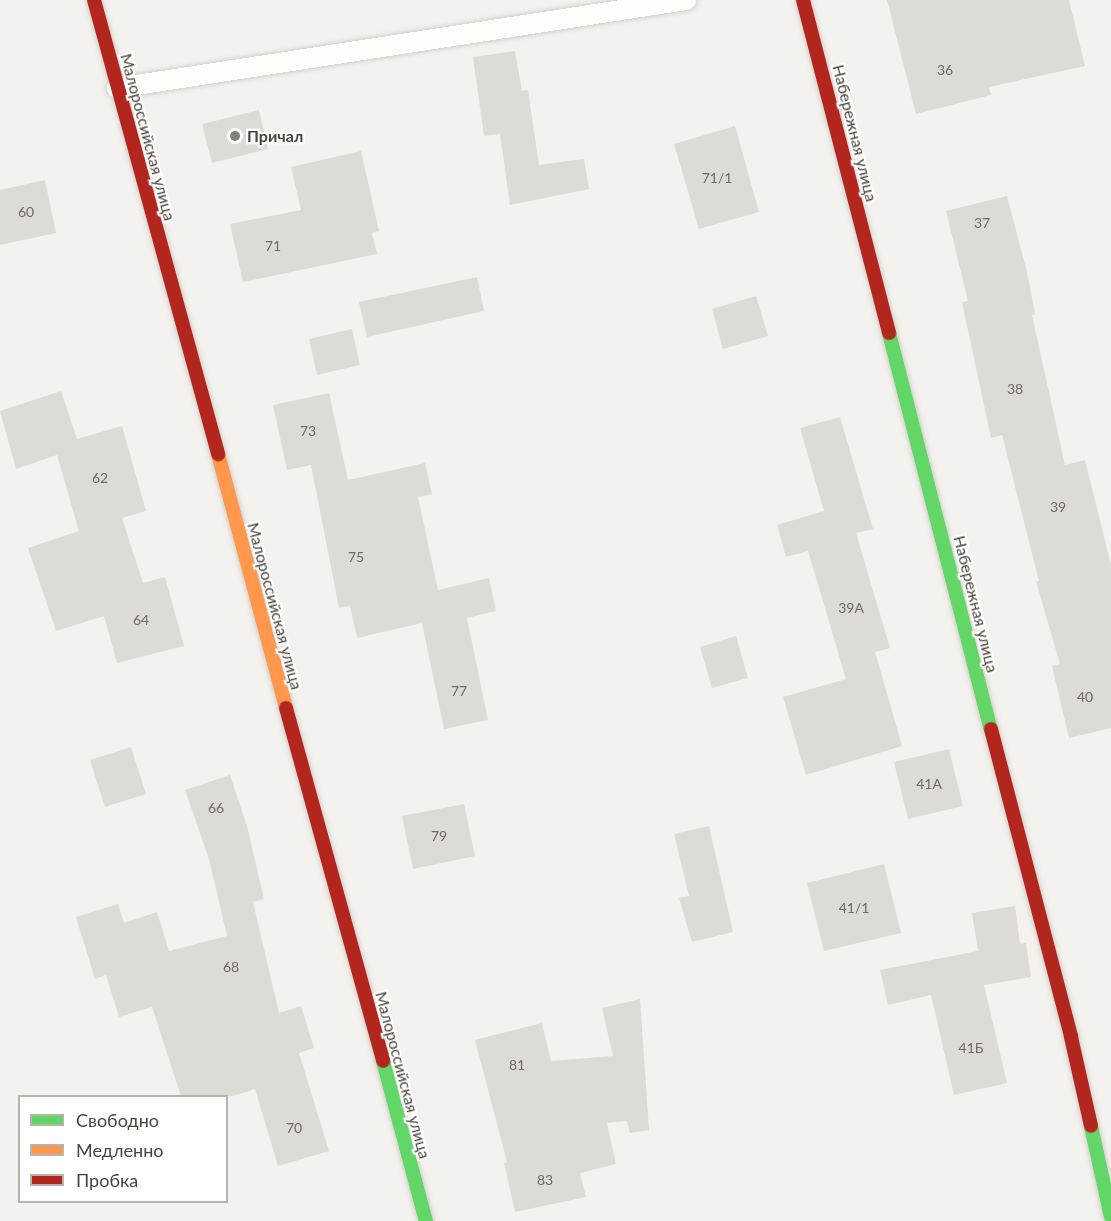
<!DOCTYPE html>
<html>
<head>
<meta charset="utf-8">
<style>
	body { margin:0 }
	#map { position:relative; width:1111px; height:1221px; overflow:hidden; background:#f4f2ee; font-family:Lato,sans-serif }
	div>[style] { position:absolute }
	.building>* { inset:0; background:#dedbd6 }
	.roads { filter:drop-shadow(0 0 2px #d2d0cb) drop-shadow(0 0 2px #d2d0cb) }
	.lane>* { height:20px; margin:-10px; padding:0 10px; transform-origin:10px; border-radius:10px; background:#fdfdfc }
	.fast>* { height:14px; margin:-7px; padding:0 7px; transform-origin:7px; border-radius:7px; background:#63d668 }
	.slow>* { height:14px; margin:-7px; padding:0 7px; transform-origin:7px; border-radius:7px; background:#ff974d }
	.jam>* { height:14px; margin:-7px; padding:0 7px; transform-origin:7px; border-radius:7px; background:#b3261e }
	.dots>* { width:16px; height:16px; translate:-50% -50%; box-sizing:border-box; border:3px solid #fff; border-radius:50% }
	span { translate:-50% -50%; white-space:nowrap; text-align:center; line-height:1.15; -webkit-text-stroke:4.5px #fff; paint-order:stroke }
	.number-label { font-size:14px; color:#706a61 }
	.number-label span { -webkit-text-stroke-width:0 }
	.street-label { font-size:16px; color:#4b4439 }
	.poi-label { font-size:16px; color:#4b4439; font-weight:700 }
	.left { translate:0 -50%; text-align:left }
	.legend { position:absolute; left:18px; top:1095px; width:210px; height:108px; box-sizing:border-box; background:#fff; border:2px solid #b7b4b0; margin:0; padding:8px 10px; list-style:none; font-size:18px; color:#4b4439 }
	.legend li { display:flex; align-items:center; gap:12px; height:30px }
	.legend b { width:30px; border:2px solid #b7b4b0 }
</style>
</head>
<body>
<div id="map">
	<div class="building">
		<i style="clip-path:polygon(887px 0,1069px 0,1085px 66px,989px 87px,991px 95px,916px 114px)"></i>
		<i style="clip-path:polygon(515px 51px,522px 91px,528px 90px,539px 165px,584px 159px,589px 189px,510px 205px,500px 134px,484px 136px,473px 57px)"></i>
		<i style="clip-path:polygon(259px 110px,268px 149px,212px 163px,202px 124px)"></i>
		<i style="clip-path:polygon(735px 126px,759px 212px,699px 229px,674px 144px)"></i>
		<i style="clip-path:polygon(361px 151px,379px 231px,372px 233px,377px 254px,243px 282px,230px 224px,301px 210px,291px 167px)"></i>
		<i style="clip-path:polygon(45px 180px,56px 233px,0 245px,0 190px)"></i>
		<i style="clip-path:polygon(1007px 196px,1027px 272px,1035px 314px,1032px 315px,1065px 465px,1085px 460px,1111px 565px,1111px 728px,1069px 738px,1052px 666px,1060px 664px,1036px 581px,1039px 581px,1002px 435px,991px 438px,962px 302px,968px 301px,946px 211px)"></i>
		<i style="clip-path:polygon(477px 277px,484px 311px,367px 337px,359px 302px)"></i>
		<i style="clip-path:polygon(756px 296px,768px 336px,723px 349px,712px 309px)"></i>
		<i style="clip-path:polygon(352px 329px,360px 365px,317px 375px,309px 339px)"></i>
		<i style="clip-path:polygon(61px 391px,77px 439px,122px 426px,146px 511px,122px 518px,143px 583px,165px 577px,184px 646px,117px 663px,104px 616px,56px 631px,28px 548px,79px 531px,57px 455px,16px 469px,0 411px)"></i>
		<i style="clip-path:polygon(329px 393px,348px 480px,425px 463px,432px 494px,418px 497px,438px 590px,489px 578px,496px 611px,467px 618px,488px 720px,444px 729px,422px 623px,357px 638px,350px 606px,339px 608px,311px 465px,287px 470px,273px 405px)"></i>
		<i style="clip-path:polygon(840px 417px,873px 529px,856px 533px,890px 648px,875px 652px,902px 746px,806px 775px,783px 697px,846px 679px,808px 551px,786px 557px,777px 525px,824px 511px,800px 428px)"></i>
		<i style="clip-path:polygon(736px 636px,748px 678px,712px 688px,700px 647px)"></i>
		<i style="clip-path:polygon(131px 747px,146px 794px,105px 807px,90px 760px)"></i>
		<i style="clip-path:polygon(949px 749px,963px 806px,908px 819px,894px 762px)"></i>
		<i style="clip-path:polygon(230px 775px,247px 826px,264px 899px,253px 902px,279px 1013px,301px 1006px,314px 1048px,299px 1053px,329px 1151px,278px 1166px,255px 1089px,233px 1096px,181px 1096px,152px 1007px,119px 1017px,106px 975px,95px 979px,76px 917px,118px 904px,124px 923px,157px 912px,169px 951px,227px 936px,209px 859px,185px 790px)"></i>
		<i style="clip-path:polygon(464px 804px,475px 856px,413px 869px,402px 816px)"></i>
		<i style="clip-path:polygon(709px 826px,733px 932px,692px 942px,679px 898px,689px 896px,674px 834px)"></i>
		<i style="clip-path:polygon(884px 864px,901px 933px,824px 951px,807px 883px)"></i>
		<i style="clip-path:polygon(1015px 906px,1020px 944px,1026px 943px,1031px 977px,984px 985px,1007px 1083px,954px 1095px,931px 995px,888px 1005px,880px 970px,978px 951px,972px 913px)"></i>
		<i style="clip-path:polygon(640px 999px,649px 1130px,630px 1133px,627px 1121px,607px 1123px,616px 1164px,580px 1173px,586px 1197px,515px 1212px,504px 1163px,507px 1162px,475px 1040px,542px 1023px,551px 1061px,613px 1056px,602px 1008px)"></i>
	</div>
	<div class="roads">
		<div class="lane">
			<i style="left:117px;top:88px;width:576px;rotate:-8.79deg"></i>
		</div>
		<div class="fast">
			<i style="left:889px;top:333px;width:409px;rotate:75.6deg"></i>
			<i style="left:383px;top:1061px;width:166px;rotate:75deg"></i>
			<i style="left:1091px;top:1126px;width:93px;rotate:77.6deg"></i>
		</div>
		<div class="slow">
			<i style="left:218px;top:454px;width:263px;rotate:75deg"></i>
		</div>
		<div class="jam">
			<i style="left:94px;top:0;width:471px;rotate:74.7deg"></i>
			<i style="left:803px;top:0;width:344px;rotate:75.5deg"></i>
			<i style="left:286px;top:708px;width:366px;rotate:74.6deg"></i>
			<i style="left:991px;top:729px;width:318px;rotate:75.4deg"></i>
			<i style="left:1071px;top:1037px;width:91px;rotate:77.3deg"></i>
		</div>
	</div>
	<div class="dots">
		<i style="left:235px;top:136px;background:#868178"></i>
	</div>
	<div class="number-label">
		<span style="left:945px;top:70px">36</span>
		<span style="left:717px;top:178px">71/1</span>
		<span style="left:26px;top:212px">60</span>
		<span style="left:982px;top:223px">37</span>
		<span style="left:273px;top:246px">71</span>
		<span style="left:1015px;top:389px">38</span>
		<span style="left:308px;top:431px">73</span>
		<span style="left:100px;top:478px">62</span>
		<span style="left:1058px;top:507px">39</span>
		<span style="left:356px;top:557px">75</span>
		<span style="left:851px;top:608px">39А</span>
		<span style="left:141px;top:620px">64</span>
		<span style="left:459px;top:691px">77</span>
		<span style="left:1085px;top:697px">40</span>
		<span style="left:929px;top:784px">41А</span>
		<span style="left:216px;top:808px">66</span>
		<span style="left:439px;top:836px">79</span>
		<span style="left:854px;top:908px">41/1</span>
		<span style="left:231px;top:967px">68</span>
		<span style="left:971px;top:1048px">41Б</span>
		<span style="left:517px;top:1065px">81</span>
		<span style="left:294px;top:1128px">70</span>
		<span style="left:545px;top:1180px">83</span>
	</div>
	<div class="street-label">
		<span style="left:855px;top:133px;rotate:76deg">Набережная улица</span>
		<span style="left:148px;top:137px;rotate:75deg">Малороссийская улица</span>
		<span style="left:976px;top:604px;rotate:76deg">Набережная улица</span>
		<span style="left:275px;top:606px;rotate:75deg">Малороссийская улица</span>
		<span style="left:403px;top:1075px;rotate:75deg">Малороссийская улица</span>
	</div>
	<div class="poi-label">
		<span class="left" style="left:247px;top:136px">Причал</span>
	</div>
	<ul class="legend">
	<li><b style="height:8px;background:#63d668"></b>Свободно</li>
	<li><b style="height:8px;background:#ff974d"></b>Медленно</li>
	<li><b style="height:8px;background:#b3261e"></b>Пробка</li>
	</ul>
</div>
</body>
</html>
